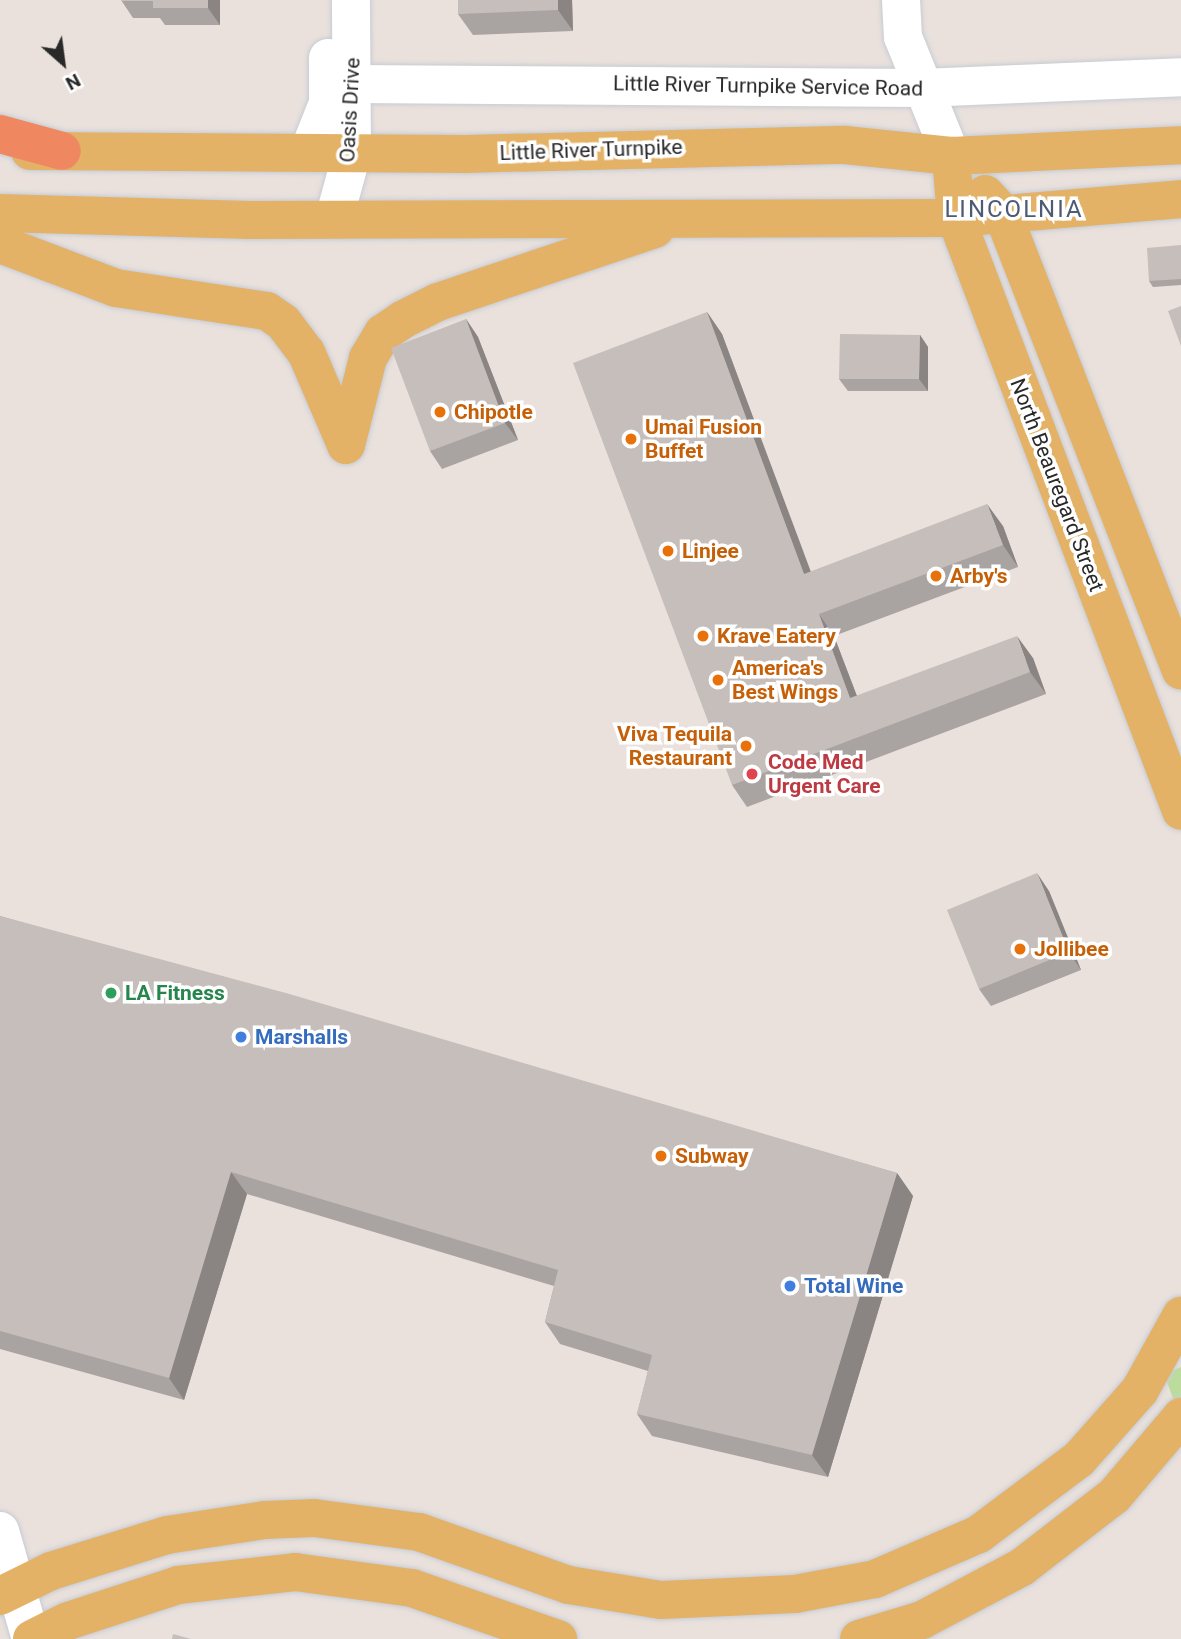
<!DOCTYPE html>
<html>
<head>
<meta charset="utf-8">
<style>
	body { margin:0 }
	#map { position:relative; width:1181px; height:1639px; overflow:hidden; background:#eae1dc; font-family:Roboto,sans-serif }
	div>[style] { position:absolute }
	.green>* { inset:0; background:#bcdc9c }
	.roads { filter:drop-shadow(0 0 2px #c7ccd5) drop-shadow(0 0 2px #c7ccd5) }
	.minor>* { height:38px; margin:-19px; padding:0 19px; transform-origin:19px; border-radius:19px; background:#fff }
	.major>* { height:38px; margin:-19px; padding:0 19px; transform-origin:19px; border-radius:19px; background:#e4b267 }
	.highway>* { height:38px; margin:-19px; padding:0 19px; transform-origin:19px; border-radius:19px; background:#ef8761 }
	.wall>* { inset:0; background:#a9a3a1 }
	.shaded-wall>* { inset:0; background:#8a8583 }
	.building>* { inset:0; background:#c5bebb }
	.dots>* { width:19px; height:19px; translate:-50% -50%; box-sizing:border-box; border:4px solid #fff; border-radius:50% }
	span { translate:-50% -50%; white-space:nowrap; text-align:center; line-height:1.15; -webkit-text-stroke:7px #fff; paint-order:stroke }
	.street-label { font-size:21px; color:#292929 }
	.food-label { font-size:21px; color:#c56008; font-weight:700 }
	.left { translate:0 -50%; text-align:left }
	.right { translate:-100% -50%; text-align:right }
	.health-label { font-size:21px; color:#be3a42; font-weight:700 }
	.leisure-label { font-size:21px; color:#27864d; font-weight:700 }
	.shop-label { font-size:21px; color:#366cbe; font-weight:700 }
	.quarter-label { font-size:24px; color:#4d5b75; letter-spacing:2px }
	.north { position:absolute; left:28px; top:28px; width:70px; height:70px; -webkit-text-stroke:5px #fff; paint-order:stroke; rotate:152deg; font-size:19px; font-weight:700; line-height:28px; text-align:center; color:#292929 }
	.north::after { content:''; display:block; margin:auto; width:24px; height:32px; background:#292929; clip-path:polygon(50% 0,100% 100%,50% 72%,0 100%) }
</style>
</head>
<body>
<div id="map">
	<div class="green">
		<i style="clip-path:polygon(1181px 1367px,1181px 1420px,1164px 1374px)"></i>
	</div>
	<div class="roads">
		<div class="minor">
			<i style="left:901px;top:0;width:37px;rotate:87deg"></i>
			<i style="left:903px;top:37px;width:128px;rotate:68deg"></i>
			<i style="left:354px;top:84px;width:568px;rotate:0.4deg"></i>
			<i style="left:922px;top:88px;width:259px;rotate:-2.4deg"></i>
			<i style="left:309px;top:151px;width:52px;rotate:-68.4deg"></i>
			<i style="left:328px;top:103px;width:45px;rotate:-90deg"></i>
			<i style="left:334px;top:219px;width:68px;rotate:-74.7deg"></i>
			<i style="left:352px;top:153px;width:153px;rotate:-90.4deg"></i>
			<i style="left:0;top:1531px;width:112px;rotate:74deg"></i>
		</div>
		<div class="major">
			<i style="left:30px;top:151px;width:435px;rotate:0.4deg"></i>
			<i style="left:465px;top:154px;width:380px;rotate:-1.4deg"></i>
			<i style="left:845px;top:145px;width:107px;rotate:5.9deg"></i>
			<i style="left:951px;top:156px;width:230px;rotate:-2.7deg"></i>
			<i style="left:951px;top:156px;width:62px;rotate:85.4deg"></i>
			<i style="left:956px;top:218px;width:634px;rotate:69.22deg"></i>
			<i style="left:985px;top:194px;width:25px;rotate:47deg"></i>
			<i style="left:1002px;top:212px;width:492px;rotate:68.7deg"></i>
			<i style="left:0;top:213px;width:250px;rotate:1.6deg"></i>
			<i style="left:250px;top:220px;width:706px;rotate:-0.16deg"></i>
			<i style="left:956px;top:218px;width:226px;rotate:-4.8deg"></i>
			<i style="left:0;top:244px;width:124px;rotate:20.8deg"></i>
			<i style="left:116px;top:288px;width:153px;rotate:8.7deg"></i>
			<i style="left:267px;top:311px;width:19px;rotate:35deg"></i>
			<i style="left:283px;top:322px;width:38px;rotate:53deg"></i>
			<i style="left:306px;top:352px;width:101px;rotate:66.7deg"></i>
			<i style="left:346px;top:445px;width:90px;rotate:-75.8deg"></i>
			<i style="left:368px;top:358px;width:29px;rotate:-59deg"></i>
			<i style="left:383px;top:333px;width:23px;rotate:-34deg"></i>
			<i style="left:402px;top:320px;width:40px;rotate:-26.6deg"></i>
			<i style="left:438px;top:302px;width:229px;rotate:-18.6deg"></i>
			<i style="left:0;top:1596px;width:57px;rotate:-26.1deg"></i>
			<i style="left:51px;top:1571px;width:121px;rotate:-17.2deg"></i>
			<i style="left:167px;top:1535px;width:99px;rotate:-8.7deg"></i>
			<i style="left:265px;top:1520px;width:49px;rotate:-2.3deg"></i>
			<i style="left:314px;top:1518px;width:106px;rotate:7.6deg"></i>
			<i style="left:419px;top:1532px;width:159px;rotate:19.5deg"></i>
			<i style="left:569px;top:1585px;width:93px;rotate:9.3deg"></i>
			<i style="left:661px;top:1600px;width:134px;rotate:-2.6deg"></i>
			<i style="left:795px;top:1594px;width:81px;rotate:-10.6deg"></i>
			<i style="left:875px;top:1579px;width:113px;rotate:-23.4deg"></i>
			<i style="left:979px;top:1534px;width:125px;rotate:-36.9deg"></i>
			<i style="left:1079px;top:1459px;width:92px;rotate:-48.5deg"></i>
			<i style="left:1140px;top:1390px;width:85px;rotate:-61deg"></i>
			<i style="left:32px;top:1639px;width:40px;rotate:-26.6deg"></i>
			<i style="left:68px;top:1621px;width:116px;rotate:-18.1deg"></i>
			<i style="left:178px;top:1585px;width:118px;rotate:-6.3deg"></i>
			<i style="left:295px;top:1572px;width:118px;rotate:7.8deg"></i>
			<i style="left:412px;top:1588px;width:155px;rotate:19.3deg"></i>
			<i style="left:859px;top:1639px;width:66px;rotate:-16.8deg"></i>
			<i style="left:922px;top:1620px;width:113px;rotate:-27.9deg"></i>
			<i style="left:1022px;top:1567px;width:116px;rotate:-37.7deg"></i>
			<i style="left:1114px;top:1496px;width:104px;rotate:-49.7deg"></i>
		</div>
		<div class="highway">
			<i style="left:0;top:134px;width:64px;rotate:15.3deg"></i>
		</div>
	</div>
	<div class="wall">
		<i style="clip-path:polygon(121px 0,220px 0,220px 25px,165px 25px,160px 18px,133px 18px)"></i>
		<i style="clip-path:polygon(572px 0,573px 31px,473px 35px,458px 14px)"></i>
		<i style="clip-path:polygon(1181px 245px,1181px 285px,1153px 287px,1149px 281px)"></i>
		<i style="clip-path:polygon(707px 312px,722px 334px,810px 572px,1003px 526px,1018px 567px,834px 636px,857px 696px,1033px 658px,1046px 694px,747px 807px,732px 785px)"></i>
		<i style="clip-path:polygon(466px 319px,478px 337px,518px 440px,442px 469px,430px 451px)"></i>
		<i style="clip-path:polygon(920px 335px,928px 347px,928px 391px,848px 391px,839px 379px)"></i>
		<i style="clip-path:polygon(1049px 891px,1081px 970px,991px 1006px,979px 989px)"></i>
		<i style="clip-path:polygon(0 916px,897px 1173px,913px 1196px,828px 1477px,652px 1436px,637px 1414px,648px 1371px,560px 1344px,545px 1322px,554px 1286px,247px 1194px,184px 1400px,0 1349px)"></i>
	</div>
	<div class="shaded-wall">
		<i style="clip-path:polygon(208px 0,220px 0,220px 25px,208px 8px)"></i>
		<i style="clip-path:polygon(558px 0,572px 0,573px 31px,558px 10px)"></i>
		<i style="clip-path:polygon(707px 312px,722px 334px,820px 596px,804px 574px)"></i>
		<i style="clip-path:polygon(466px 319px,478px 337px,518px 440px,505px 423px)"></i>
		<i style="clip-path:polygon(920px 335px,928px 347px,928px 391px,919px 379px)"></i>
		<i style="clip-path:polygon(987px 504px,1003px 526px,1018px 567px,1003px 545px)"></i>
		<i style="clip-path:polygon(819px 614px,834px 636px,866px 720px,850px 698px)"></i>
		<i style="clip-path:polygon(1017px 636px,1033px 658px,1046px 694px,1030px 672px)"></i>
		<i style="clip-path:polygon(1037px 873px,1049px 891px,1081px 970px,1069px 952px)"></i>
		<i style="clip-path:polygon(231px 1172px,247px 1194px,184px 1400px,169px 1378px)"></i>
		<i style="clip-path:polygon(897px 1173px,913px 1196px,828px 1477px,812px 1455px)"></i>
	</div>
	<div class="building">
		<i style="clip-path:polygon(121px 0,208px 0,208px 8px,153px 8px,153px 1px,121px 1px)"></i>
		<i style="clip-path:polygon(458px 0,558px 0,558px 10px,458px 14px)"></i>
		<i style="clip-path:polygon(1181px 245px,1181px 279px,1149px 281px,1147px 248px)"></i>
		<i style="clip-path:polygon(1181px 306px,1181px 346px,1168px 311px)"></i>
		<i style="clip-path:polygon(707px 312px,804px 574px,987px 504px,1003px 545px,819px 614px,850px 698px,1017px 636px,1030px 672px,732px 785px,573px 363px)"></i>
		<i style="clip-path:polygon(466px 319px,505px 423px,430px 451px,391px 348px)"></i>
		<i style="clip-path:polygon(840px 334px,920px 335px,919px 379px,839px 379px)"></i>
		<i style="clip-path:polygon(1037px 873px,1069px 952px,979px 989px,947px 910px)"></i>
		<i style="clip-path:polygon(0 916px,286px 993px,897px 1173px,812px 1455px,637px 1414px,652px 1355px,545px 1322px,558px 1270px,231px 1172px,169px 1378px,0 1331px)"></i>
		<i style="clip-path:polygon(173px 1634px,191px 1639px,172px 1639px)"></i>
	</div>
	<div class="dots">
		<i style="left:440px;top:412px;background:#e8710a"></i>
		<i style="left:631px;top:439px;background:#e8710a"></i>
		<i style="left:668px;top:551px;background:#e8710a"></i>
		<i style="left:936px;top:576px;background:#e8710a"></i>
		<i style="left:703px;top:636px;background:#e8710a"></i>
		<i style="left:718px;top:680px;background:#e8710a"></i>
		<i style="left:746px;top:746px;background:#e8710a"></i>
		<i style="left:752px;top:774px;background:#e0444e"></i>
		<i style="left:1020px;top:949px;background:#e8710a"></i>
		<i style="left:111px;top:993px;background:#2e9e5b"></i>
		<i style="left:241px;top:1037px;background:#3f7fe0"></i>
		<i style="left:661px;top:1156px;background:#e8710a"></i>
		<i style="left:790px;top:1286px;background:#3f7fe0"></i>
	</div>
	<div class="street-label">
		<span style="left:768px;top:86px;rotate:1deg">Little River Turnpike Service Road</span>
		<span style="left:350px;top:110px;rotate:-87deg">Oasis Drive</span>
		<span style="left:591px;top:150px;rotate:-2deg">Little River Turnpike</span>
		<span style="left:1057px;top:485px;rotate:69deg">North Beauregard Street</span>
	</div>
	<div class="food-label">
		<span class="left" style="left:454px;top:412px">Chipotle</span>
		<span class="left" style="left:645px;top:439px">Umai Fusion<br>Buffet</span>
		<span class="left" style="left:682px;top:551px">Linjee</span>
		<span class="left" style="left:950px;top:576px">Arby's</span>
		<span class="left" style="left:717px;top:636px">Krave Eatery</span>
		<span class="left" style="left:732px;top:680px">America's<br>Best Wings</span>
		<span class="right" style="left:732px;top:746px">Viva Tequila<br>Restaurant</span>
		<span class="left" style="left:1034px;top:949px">Jollibee</span>
		<span class="left" style="left:675px;top:1156px">Subway</span>
	</div>
	<div class="health-label">
		<span class="left" style="left:768px;top:774px">Code Med<br>Urgent Care</span>
	</div>
	<div class="leisure-label">
		<span class="left" style="left:125px;top:993px">LA Fitness</span>
	</div>
	<div class="shop-label">
		<span class="left" style="left:255px;top:1037px">Marshalls</span>
		<span class="left" style="left:804px;top:1286px">Total Wine</span>
	</div>
	<div class="quarter-label">
		<span style="left:1014px;top:210px">LINCOLNIA</span>
	</div>
	<div class="north">N</div>
</div>
</body>
</html>
